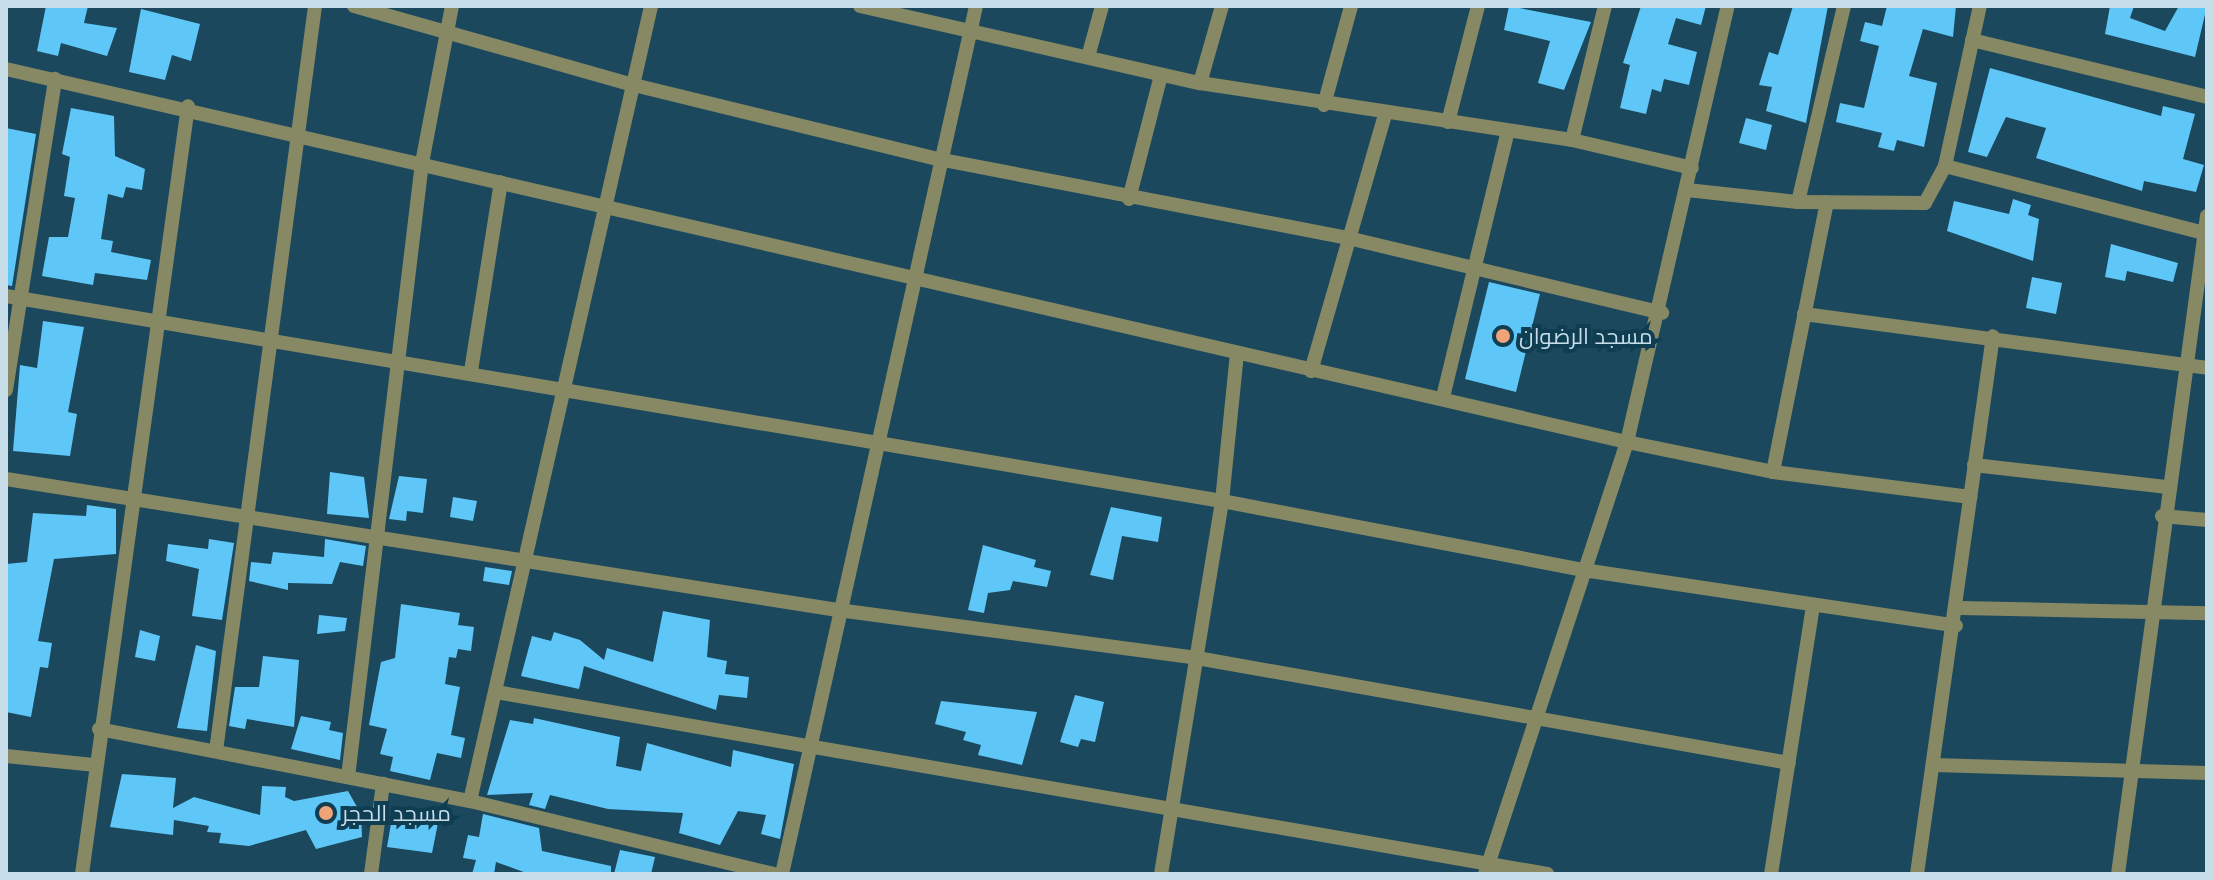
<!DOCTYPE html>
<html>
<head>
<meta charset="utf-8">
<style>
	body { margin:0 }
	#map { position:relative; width:2213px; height:880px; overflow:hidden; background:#1b485d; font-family:Lato,Cairo,sans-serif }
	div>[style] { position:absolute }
	.building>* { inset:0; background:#5fc7f7 }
	.minor>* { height:14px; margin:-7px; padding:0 7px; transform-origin:7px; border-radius:7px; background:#868964 }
	.dots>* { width:22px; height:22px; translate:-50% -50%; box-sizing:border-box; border:4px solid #0f3d51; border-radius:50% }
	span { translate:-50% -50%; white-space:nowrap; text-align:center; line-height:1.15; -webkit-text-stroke:8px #0f3d51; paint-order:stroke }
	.poi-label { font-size:22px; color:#c7deea }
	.left { translate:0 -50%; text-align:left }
	.frame { position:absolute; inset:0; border:8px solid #c7deea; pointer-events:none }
</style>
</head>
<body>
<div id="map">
	<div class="building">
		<i style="clip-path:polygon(46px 6px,88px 6px,84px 23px,117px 28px,107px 56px,61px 43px,58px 56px,37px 51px)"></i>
		<i style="clip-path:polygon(1509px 6px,1591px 22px,1564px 90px,1538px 83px,1550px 41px,1504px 30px)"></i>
		<i style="clip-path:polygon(1641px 6px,1706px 6px,1701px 25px,1676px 18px,1668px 44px,1697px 52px,1689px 85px,1664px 79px,1661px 92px,1652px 89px,1646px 114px,1620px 108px,1630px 65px,1623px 63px)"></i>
		<i style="clip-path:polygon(1793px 6px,1828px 6px,1806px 123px,1766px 111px,1772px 87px,1759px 85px,1769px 52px,1778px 55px)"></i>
		<i style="clip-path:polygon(1887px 6px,1956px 6px,1953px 37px,1923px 29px,1909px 76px,1937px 83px,1924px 147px,1897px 140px,1894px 151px,1878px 147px,1882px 133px,1836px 122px,1840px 103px,1864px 108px,1879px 46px,1860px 41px,1865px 22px,1882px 26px)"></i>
		<i style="clip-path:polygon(2110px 6px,2134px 6px,2130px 18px,2165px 31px,2179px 6px,2207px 6px,2195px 57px,2105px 34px)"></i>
		<i style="clip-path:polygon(141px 9px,200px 24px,191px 61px,172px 55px,165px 80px,129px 72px)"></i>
		<i style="clip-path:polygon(1990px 68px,2161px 116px,2163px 106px,2195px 114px,2183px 159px,2204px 165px,2196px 192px,2144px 181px,2142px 191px,2036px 158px,2046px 128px,2006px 117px,1987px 157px,1968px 152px)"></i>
		<i style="clip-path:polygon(71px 108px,114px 116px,115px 156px,145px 169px,142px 190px,126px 187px,123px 198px,108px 194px,101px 239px,113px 241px,111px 252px,151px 260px,147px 280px,95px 273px,93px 285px,42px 276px,49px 237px,68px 237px,75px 198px,64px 196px,70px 157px,62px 154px)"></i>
		<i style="clip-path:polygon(1746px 118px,1772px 125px,1766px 150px,1739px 143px)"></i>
		<i style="clip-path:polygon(6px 128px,36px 134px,12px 286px,6px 285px)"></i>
		<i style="clip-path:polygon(2013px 199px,2031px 205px,2028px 215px,2039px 219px,2033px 261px,1947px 231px,1954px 201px,2009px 214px)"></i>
		<i style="clip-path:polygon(2111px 244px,2178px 263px,2173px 282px,2127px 271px,2125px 281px,2105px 277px)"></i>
		<i style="clip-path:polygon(2032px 277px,2062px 283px,2056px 314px,2026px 308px)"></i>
		<i style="clip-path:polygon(1489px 282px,1540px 294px,1516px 392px,1465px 379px)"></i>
		<i style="clip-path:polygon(43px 321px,84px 327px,68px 412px,77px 414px,70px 456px,13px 451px,20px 365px,37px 368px)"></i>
		<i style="clip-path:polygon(330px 472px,364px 477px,369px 518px,327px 514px)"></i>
		<i style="clip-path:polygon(399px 476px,427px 479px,423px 513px,407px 511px,406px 521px,389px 519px)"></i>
		<i style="clip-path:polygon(453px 497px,477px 501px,473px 521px,450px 517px)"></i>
		<i style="clip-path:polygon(87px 505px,116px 509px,116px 554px,54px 559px,38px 641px,52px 643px,48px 668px,40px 667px,31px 717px,6px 712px,6px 564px,27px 562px,33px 513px,86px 516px)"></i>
		<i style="clip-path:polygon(1111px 507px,1162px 517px,1158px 542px,1122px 536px,1113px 580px,1090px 575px)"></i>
		<i style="clip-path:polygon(209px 539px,234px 543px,222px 620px,192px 616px,199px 569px,166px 561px,168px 544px,208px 549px)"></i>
		<i style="clip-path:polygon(325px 539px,366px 546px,363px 566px,340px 562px,332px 584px,288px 583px,288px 590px,249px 581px,251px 562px,271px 564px,273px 552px,324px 557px)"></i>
		<i style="clip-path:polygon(983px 545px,1036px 560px,1034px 567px,1051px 571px,1047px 587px,1013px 581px,1010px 590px,988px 593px,984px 613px,968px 610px)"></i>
		<i style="clip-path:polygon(485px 567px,512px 571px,509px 585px,483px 581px)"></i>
		<i style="clip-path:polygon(401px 604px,460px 613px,458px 625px,474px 627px,471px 651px,458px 649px,456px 658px,449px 657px,445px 684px,460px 687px,451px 735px,465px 738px,461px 758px,437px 753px,430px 780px,390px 771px,393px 757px,380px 754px,387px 729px,369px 725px,381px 662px,395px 658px)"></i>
		<i style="clip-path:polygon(663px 611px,710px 620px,707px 657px,727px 661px,725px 674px,749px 677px,747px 698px,719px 695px,716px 710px,584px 666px,579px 689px,521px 676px,532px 636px,551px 641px,554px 632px,580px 640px,604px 660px,607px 648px,653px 662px)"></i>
		<i style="clip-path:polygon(319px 615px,347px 618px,345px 631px,317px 634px)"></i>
		<i style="clip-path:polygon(140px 630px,160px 636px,155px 661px,135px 657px)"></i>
		<i style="clip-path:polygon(196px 645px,216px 651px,207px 731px,177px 728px)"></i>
		<i style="clip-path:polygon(263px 656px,299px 660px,294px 727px,247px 719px,245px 729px,229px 726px,235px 687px,259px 687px)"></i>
		<i style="clip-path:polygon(1075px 695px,1104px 702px,1095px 742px,1081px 739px,1078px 747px,1060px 742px)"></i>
		<i style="clip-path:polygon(941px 701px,1037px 712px,1022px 765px,978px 755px,981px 745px,963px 740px,966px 732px,935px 724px)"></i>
		<i style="clip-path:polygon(301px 716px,331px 722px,329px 730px,343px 733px,340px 760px,291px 749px)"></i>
		<i style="clip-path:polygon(534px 718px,620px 737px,616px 766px,641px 771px,647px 743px,731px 767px,733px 750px,794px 764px,780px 839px,761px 834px,766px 815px,738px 811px,720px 845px,679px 833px,683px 813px,608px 809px,550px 795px,545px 809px,529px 805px,533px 793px,487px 795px,510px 720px,533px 724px)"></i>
		<i style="clip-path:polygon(122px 774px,176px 778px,173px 808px,194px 797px,260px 815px,262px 786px,286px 787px,285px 797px,294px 801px,348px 791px,361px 814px,362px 837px,316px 849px,306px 830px,249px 846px,219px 843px,221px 833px,207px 832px,209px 826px,174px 820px,173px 835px,110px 827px)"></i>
		<i style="clip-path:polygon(394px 806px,439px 818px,432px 853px,387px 847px)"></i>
		<i style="clip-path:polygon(483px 814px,539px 828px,542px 851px,611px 866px,611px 874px,529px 874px,496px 862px,494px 874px,472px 874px,476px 860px,463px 858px,468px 835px,479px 837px)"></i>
		<i style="clip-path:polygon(620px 850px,655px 857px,651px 874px,614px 874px)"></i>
	</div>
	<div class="minor">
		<i style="left:354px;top:6px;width:291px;rotate:15.8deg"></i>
		<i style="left:634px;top:85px;width:313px;rotate:13.7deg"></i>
		<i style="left:938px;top:159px;width:418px;rotate:10.9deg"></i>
		<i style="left:1348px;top:238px;width:323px;rotate:13.4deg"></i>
		<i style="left:860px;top:6px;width:349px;rotate:12.8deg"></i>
		<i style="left:1200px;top:83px;width:376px;rotate:8.7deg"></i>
		<i style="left:1572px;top:140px;width:123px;rotate:13.1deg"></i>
		<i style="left:1972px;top:40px;width:242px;rotate:13.6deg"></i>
		<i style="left:1088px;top:57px;width:53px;rotate:-74.6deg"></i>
		<i style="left:6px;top:69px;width:1663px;rotate:12.96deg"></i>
		<i style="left:1627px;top:442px;width:149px;rotate:11.6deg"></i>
		<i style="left:1773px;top:472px;width:199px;rotate:7.2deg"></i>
		<i style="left:1200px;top:83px;width:80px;rotate:-74.1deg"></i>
		<i style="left:1324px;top:105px;width:103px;rotate:-74.7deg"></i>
		<i style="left:1448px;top:122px;width:120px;rotate:-75.5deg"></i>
		<i style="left:1572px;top:140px;width:138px;rotate:-76.2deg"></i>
		<i style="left:1945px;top:166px;width:271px;rotate:14.5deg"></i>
		<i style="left:1687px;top:190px;width:112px;rotate:6.2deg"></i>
		<i style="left:1798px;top:202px;width:127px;rotate:0.5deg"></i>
		<i style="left:1925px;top:203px;width:42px;rotate:-61.6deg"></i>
		<i style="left:1945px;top:166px;width:164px;rotate:-77.7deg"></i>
		<i style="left:1129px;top:199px;width:128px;rotate:-75.5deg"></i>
		<i style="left:1798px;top:202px;width:201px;rotate:-76.8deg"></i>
		<i style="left:6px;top:296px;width:1233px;rotate:9.57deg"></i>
		<i style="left:1222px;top:501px;width:375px;rotate:10.8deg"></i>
		<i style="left:1590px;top:571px;width:370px;rotate:8.5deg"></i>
		<i style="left:1804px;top:314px;width:407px;rotate:7.6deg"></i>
		<i style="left:471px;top:371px;width:191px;rotate:-81deg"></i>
		<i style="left:1311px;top:371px;width:267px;rotate:-73.9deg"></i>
		<i style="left:6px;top:390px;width:315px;rotate:-81deg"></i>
		<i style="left:1443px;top:397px;width:274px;rotate:-76.3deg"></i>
		<i style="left:1974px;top:465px;width:193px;rotate:6.5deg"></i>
		<i style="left:1773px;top:472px;width:275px;rotate:-78.7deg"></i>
		<i style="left:6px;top:479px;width:842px;rotate:8.95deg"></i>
		<i style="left:838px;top:610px;width:362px;rotate:7.6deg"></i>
		<i style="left:1197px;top:658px;width:601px;rotate:10.06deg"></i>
		<i style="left:2162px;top:516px;width:45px;rotate:5.1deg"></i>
		<i style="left:1960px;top:608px;width:247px;rotate:1.2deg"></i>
		<i style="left:496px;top:692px;width:1067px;rotate:9.82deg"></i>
		<i style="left:99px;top:729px;width:378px;rotate:11deg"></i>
		<i style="left:470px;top:801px;width:312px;rotate:13.5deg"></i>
		<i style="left:216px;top:751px;width:752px;rotate:-82.43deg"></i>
		<i style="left:6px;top:756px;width:88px;rotate:5.8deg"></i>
		<i style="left:1934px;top:765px;width:273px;rotate:1.7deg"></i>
		<i style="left:348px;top:777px;width:618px;rotate:-83.13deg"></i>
		<i style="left:422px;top:163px;width:160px;rotate:-79.2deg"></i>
		<i style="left:470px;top:801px;width:815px;rotate:-77.17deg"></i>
		<i style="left:82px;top:874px;width:775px;rotate:-82.14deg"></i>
		<i style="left:371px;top:874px;width:91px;rotate:-82.4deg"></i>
		<i style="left:782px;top:874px;width:889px;rotate:-77.4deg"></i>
		<i style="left:1161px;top:874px;width:378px;rotate:-80.7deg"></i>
		<i style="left:1222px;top:501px;width:148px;rotate:-84.2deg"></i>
		<i style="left:1485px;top:874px;width:455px;rotate:-71.8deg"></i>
		<i style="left:1627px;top:442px;width:448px;rotate:-77deg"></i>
		<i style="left:1771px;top:874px;width:272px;rotate:-81.1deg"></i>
		<i style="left:1917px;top:874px;width:543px;rotate:-81.96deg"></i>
		<i style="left:2118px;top:874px;width:664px;rotate:-82.3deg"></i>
	</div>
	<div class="dots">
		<i style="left:1503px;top:336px;background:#efa377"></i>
		<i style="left:326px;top:813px;background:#efa377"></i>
	</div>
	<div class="poi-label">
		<span class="left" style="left:1519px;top:336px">مسجد الرضوان</span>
		<span class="left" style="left:342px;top:813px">مسجد الحجر</span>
	</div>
	<div class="frame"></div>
</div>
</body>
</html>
